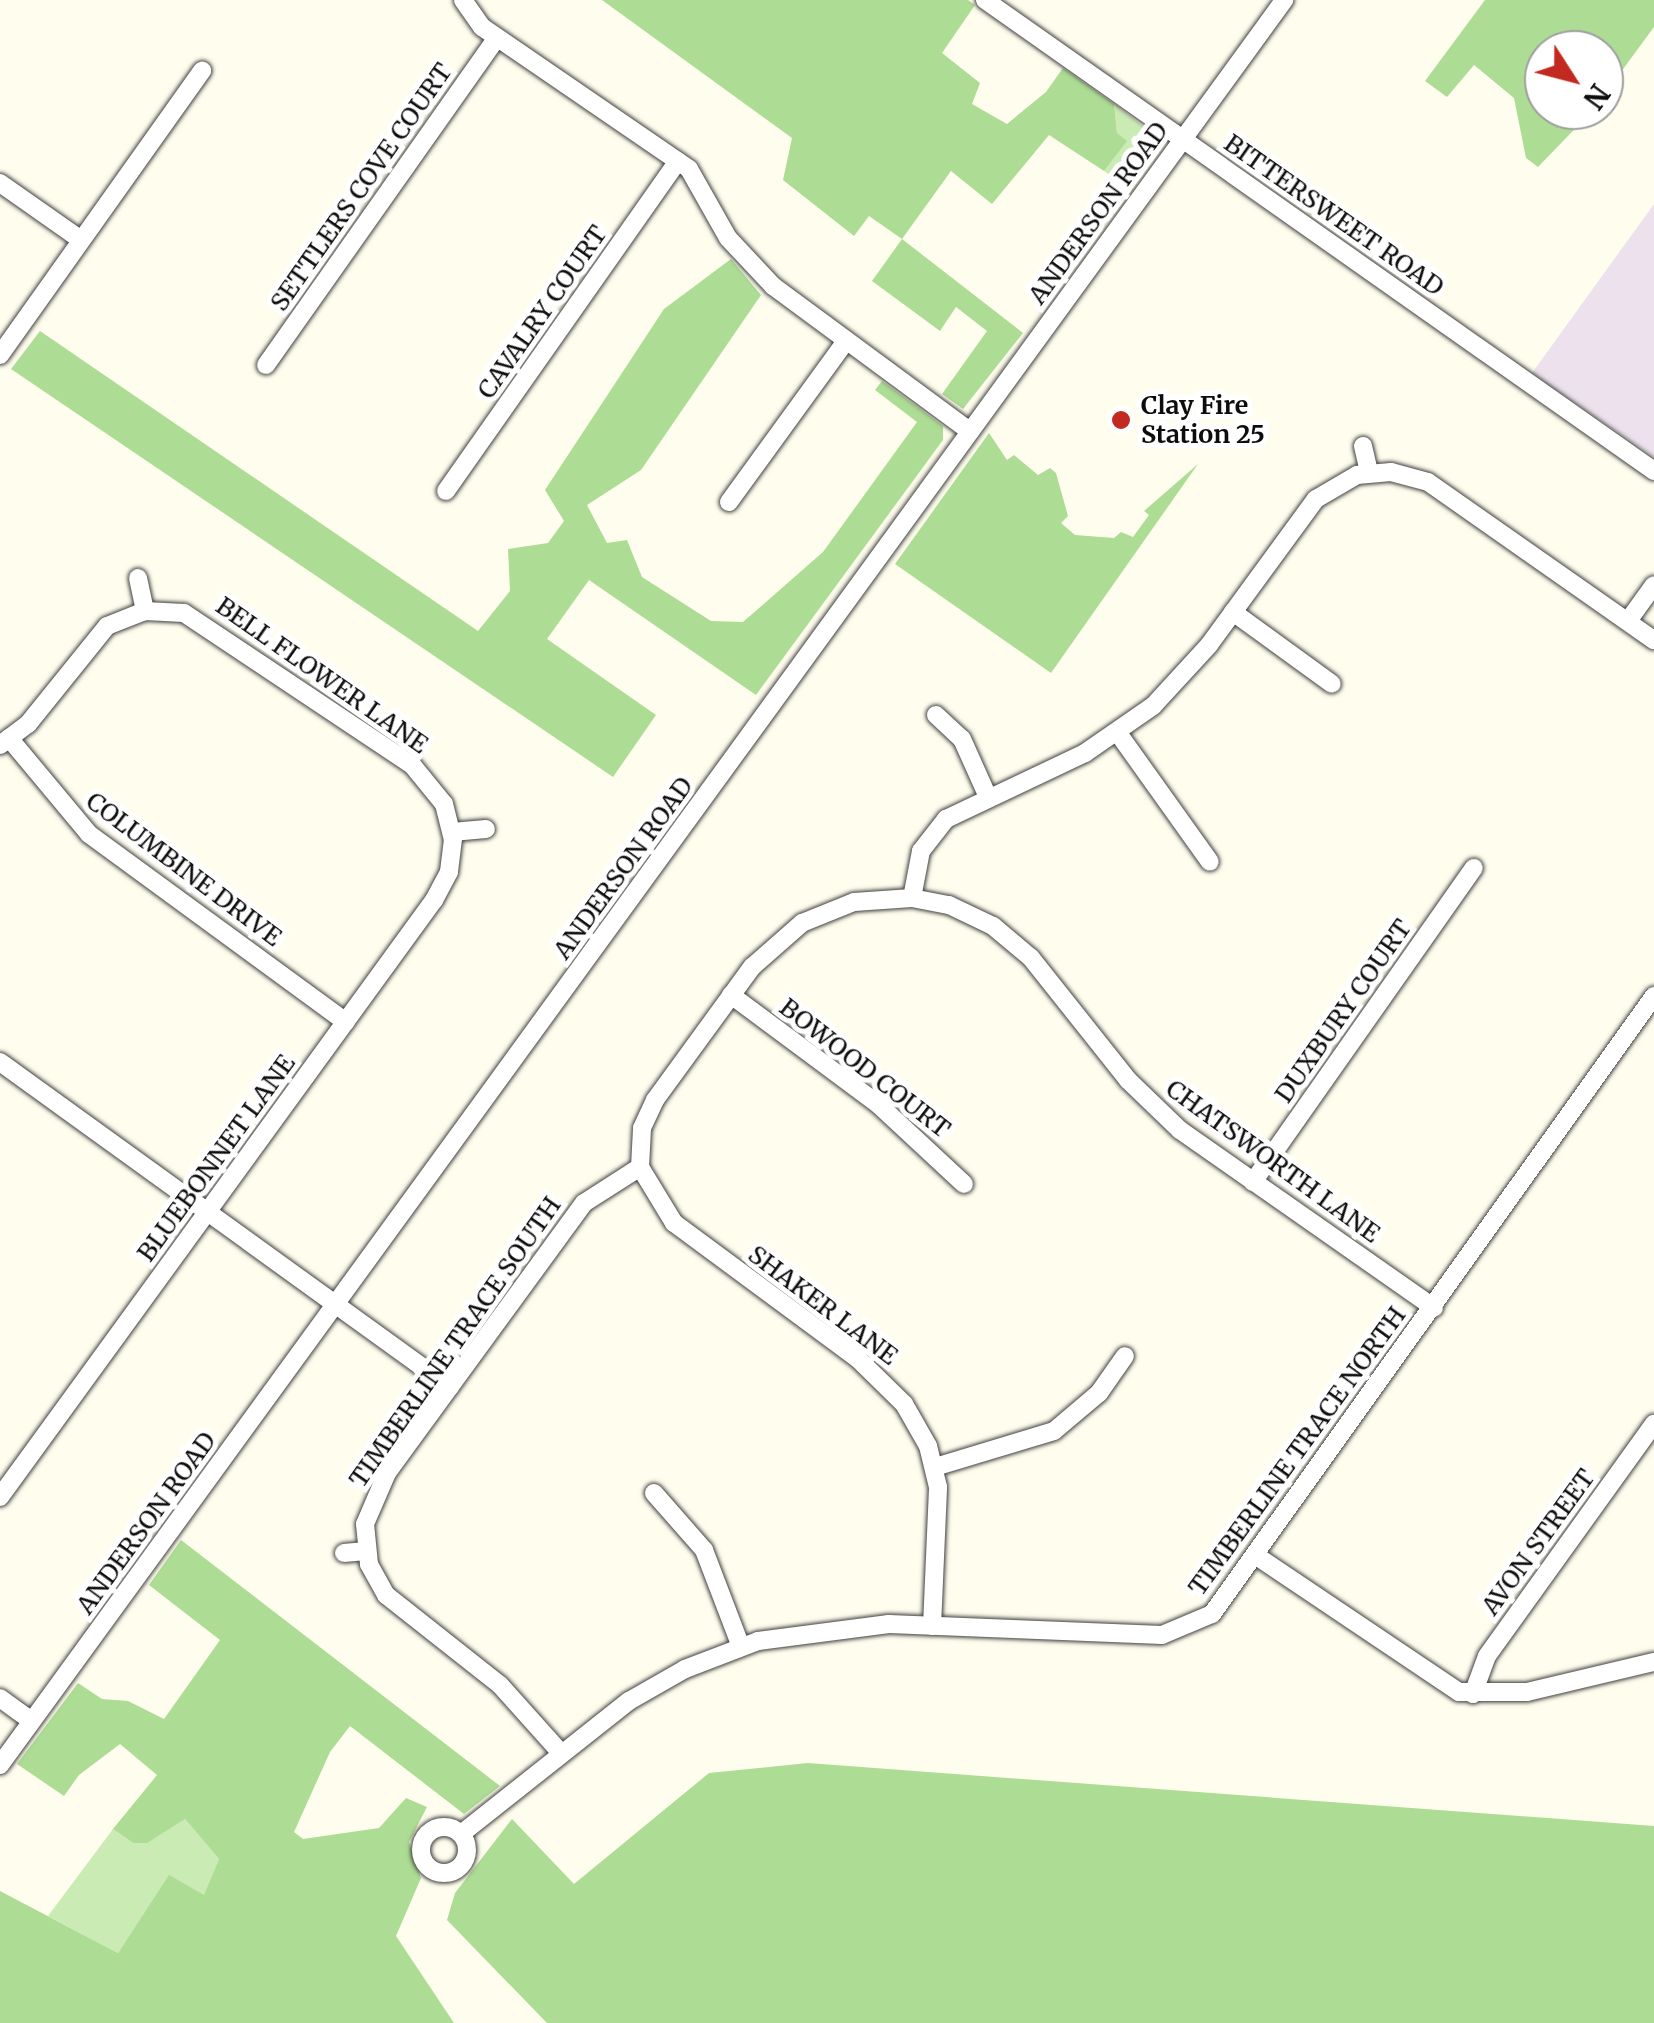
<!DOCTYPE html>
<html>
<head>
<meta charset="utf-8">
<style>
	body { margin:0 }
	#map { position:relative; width:1654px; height:2023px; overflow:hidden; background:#fffded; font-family:Merriweather,serif }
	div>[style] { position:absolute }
	.industrial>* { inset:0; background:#ece1ec }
	.green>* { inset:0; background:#cbebb5 }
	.forest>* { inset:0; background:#addc94 }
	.roads { filter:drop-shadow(0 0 2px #404040) drop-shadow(0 0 2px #404040) }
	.minor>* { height:18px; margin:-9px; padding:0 9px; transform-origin:9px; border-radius:9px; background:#fff }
	.minor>.ring { margin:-9px; padding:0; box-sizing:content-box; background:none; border:18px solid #fff; border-radius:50% }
	.dots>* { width:28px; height:28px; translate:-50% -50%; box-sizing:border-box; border:5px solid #fff; border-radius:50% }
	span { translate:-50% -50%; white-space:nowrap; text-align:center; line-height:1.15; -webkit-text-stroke:10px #fff; paint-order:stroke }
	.street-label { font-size:25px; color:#0d0d0d }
	.poi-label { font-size:25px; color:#0d0d0d; font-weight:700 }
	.left { translate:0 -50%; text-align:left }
	.north { position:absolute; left:1524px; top:30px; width:100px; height:100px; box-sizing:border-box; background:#fff; border:2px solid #9e9e9e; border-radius:50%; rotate:126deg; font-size:28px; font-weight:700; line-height:40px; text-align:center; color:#0d0d0d }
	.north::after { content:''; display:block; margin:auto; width:35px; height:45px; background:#c22920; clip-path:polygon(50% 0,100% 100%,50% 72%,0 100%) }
</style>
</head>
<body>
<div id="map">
	<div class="industrial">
		<i style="clip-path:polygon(1654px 204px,1654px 457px,1532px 373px)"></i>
	</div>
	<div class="green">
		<i style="clip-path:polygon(1114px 104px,1151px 132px,1156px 144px,1132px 192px,1104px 171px,1126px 141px,1117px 133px)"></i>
		<i style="clip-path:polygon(185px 1819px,219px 1859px,204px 1896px,169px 1876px,118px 1953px,48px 1916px,113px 1829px,133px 1843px)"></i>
	</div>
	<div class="forest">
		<i style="clip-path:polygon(602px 0,968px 0,975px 5px,942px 53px,980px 83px,972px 104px,1007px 124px,1046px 92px,1063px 68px,1114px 104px,1117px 133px,1127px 141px,1104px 171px,1049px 135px,992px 204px,951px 171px,902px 239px,1023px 333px,963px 409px,942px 394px,987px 331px,956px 307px,940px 331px,872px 281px,902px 239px,869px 216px,854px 236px,783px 180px,792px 138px)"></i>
		<i style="clip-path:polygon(1485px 0,1654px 0,1654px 27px,1604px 95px,1604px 50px,1544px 50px,1544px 110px,1593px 110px,1538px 167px,1526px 158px,1514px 98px,1474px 65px,1447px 97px,1425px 81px)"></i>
		<i style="clip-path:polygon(731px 259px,761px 295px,641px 470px,587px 505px,607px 543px,627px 540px,642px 577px,711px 621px,743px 622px,823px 552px,917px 422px,875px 390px,882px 381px,943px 426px,943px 440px,756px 695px,589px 580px,547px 639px,656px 715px,613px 777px,11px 369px,40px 331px,478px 631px,510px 591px,508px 549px,548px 543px,564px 521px,545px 490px,664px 309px)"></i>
		<i style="clip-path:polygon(989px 433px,1007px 460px,1014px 455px,1038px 475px,1050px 468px,1056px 473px,1068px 516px,1061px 523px,1075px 535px,1114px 538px,1121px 532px,1133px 537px,1149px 515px,1144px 511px,1198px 464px,1051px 673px,895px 564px)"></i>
		<i style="clip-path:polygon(181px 1540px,500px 1786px,464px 1814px,350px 1726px,330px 1752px,294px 1832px,303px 1839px,379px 1828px,406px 1798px,427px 1807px,409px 1842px,421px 1878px,396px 1936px,454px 2023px,0 2023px,0 1891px,118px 1953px,169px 1875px,204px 1895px,219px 1859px,185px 1819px,147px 1843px,133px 1843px,113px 1829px,157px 1775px,120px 1744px,79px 1775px,64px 1796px,17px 1764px,78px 1683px,102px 1699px,128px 1701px,164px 1719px,220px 1640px,149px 1585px)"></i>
		<i style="clip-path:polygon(808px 1763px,1654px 1826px,1654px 2023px,547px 2023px,447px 1920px,455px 1893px,512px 1819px,574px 1884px,709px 1773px)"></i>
	</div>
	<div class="roads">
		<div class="minor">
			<i style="left:463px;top:0;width:33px;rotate:55deg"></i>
			<i style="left:482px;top:27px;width:251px;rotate:34.4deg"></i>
			<i style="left:689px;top:169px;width:79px;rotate:60.5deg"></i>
			<i style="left:728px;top:238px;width:66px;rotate:46.8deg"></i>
			<i style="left:773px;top:286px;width:245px;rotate:36.4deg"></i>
			<i style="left:985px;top:0;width:818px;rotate:35.15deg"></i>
			<i style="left:0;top:183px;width:99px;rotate:35.1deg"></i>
			<i style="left:0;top:355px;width:349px;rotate:-54.6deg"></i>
			<i style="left:266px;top:365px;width:400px;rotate:-54.8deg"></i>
			<i style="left:1363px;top:446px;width:28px;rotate:77deg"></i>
			<i style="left:446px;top:491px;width:403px;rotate:-54.9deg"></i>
			<i style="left:729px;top:502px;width:199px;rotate:-54deg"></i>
			<i style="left:138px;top:578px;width:34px;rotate:78deg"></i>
			<i style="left:1233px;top:612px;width:122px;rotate:36deg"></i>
			<i style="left:1628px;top:621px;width:44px;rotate:-54.2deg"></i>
			<i style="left:936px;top:715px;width:35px;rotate:43deg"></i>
			<i style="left:962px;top:739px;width:64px;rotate:65.9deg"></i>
			<i style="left:1118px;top:733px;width:158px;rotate:54.5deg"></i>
			<i style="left:9px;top:738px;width:125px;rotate:50.2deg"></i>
			<i style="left:89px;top:834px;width:318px;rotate:36.2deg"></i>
			<i style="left:0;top:745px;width:35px;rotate:-37deg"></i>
			<i style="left:28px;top:724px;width:126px;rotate:-51.1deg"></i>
			<i style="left:107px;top:626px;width:41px;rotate:-21.5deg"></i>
			<i style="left:145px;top:611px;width:39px;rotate:3deg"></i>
			<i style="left:184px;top:613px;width:275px;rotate:33.7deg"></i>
			<i style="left:413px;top:766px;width:49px;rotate:50.8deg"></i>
			<i style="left:444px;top:804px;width:36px;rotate:76deg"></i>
			<i style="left:453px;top:839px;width:33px;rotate:97deg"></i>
			<i style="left:449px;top:872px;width:32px;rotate:118deg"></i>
			<i style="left:434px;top:900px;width:738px;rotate:126.02deg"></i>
			<i style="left:452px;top:832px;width:34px;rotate:-5deg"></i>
			<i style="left:912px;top:898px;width:48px;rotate:-79.2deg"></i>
			<i style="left:921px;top:851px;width:41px;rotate:-52deg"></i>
			<i style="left:946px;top:819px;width:154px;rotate:-25.4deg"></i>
			<i style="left:1085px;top:753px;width:83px;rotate:-34.7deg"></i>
			<i style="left:1153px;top:706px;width:83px;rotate:-47.4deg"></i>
			<i style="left:1209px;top:645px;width:181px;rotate:-53.8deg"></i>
			<i style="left:1316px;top:499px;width:48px;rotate:-30.3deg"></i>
			<i style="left:1357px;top:475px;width:34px;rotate:-5deg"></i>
			<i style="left:1391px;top:472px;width:38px;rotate:15deg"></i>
			<i style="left:1428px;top:482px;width:276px;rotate:35deg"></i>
			<i style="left:731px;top:995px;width:184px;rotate:36.6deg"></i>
			<i style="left:879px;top:1105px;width:116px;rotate:42.9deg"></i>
			<i style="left:0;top:1062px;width:555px;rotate:35.84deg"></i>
			<i style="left:1253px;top:1182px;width:384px;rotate:-54.9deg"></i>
			<i style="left:935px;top:1467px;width:124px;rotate:-16.8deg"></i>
			<i style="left:1054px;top:1431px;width:59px;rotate:-40.2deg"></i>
			<i style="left:1099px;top:1393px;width:45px;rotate:-54.9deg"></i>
			<i style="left:654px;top:1493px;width:76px;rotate:48.7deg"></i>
			<i style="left:704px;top:1550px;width:104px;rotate:69.1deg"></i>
			<i style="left:344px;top:1553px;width:22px;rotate:-5deg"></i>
			<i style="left:1258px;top:1557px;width:242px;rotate:33.9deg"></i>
			<i style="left:1459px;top:1692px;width:68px"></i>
			<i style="left:1527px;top:1692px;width:130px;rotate:-13.3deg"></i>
			<i style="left:932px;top:1626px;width:139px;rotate:-87.5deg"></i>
			<i style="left:938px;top:1487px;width:42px;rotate:-103.7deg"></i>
			<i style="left:928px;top:1446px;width:48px;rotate:-119.7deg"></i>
			<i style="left:904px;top:1404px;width:64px;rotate:-135.6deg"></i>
			<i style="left:858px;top:1359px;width:229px;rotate:-143.5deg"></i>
			<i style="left:674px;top:1223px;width:66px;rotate:-121.3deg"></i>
			<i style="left:640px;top:1167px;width:39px;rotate:-87deg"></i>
			<i style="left:642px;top:1128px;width:31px;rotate:-65deg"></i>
			<i style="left:655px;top:1100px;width:165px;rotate:-53.9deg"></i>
			<i style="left:752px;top:967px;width:67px;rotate:-41.3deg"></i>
			<i style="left:802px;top:923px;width:56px;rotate:-22deg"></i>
			<i style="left:854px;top:902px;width:58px;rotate:-3.9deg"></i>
			<i style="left:912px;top:898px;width:38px;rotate:11deg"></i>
			<i style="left:949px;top:905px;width:49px;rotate:25.5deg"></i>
			<i style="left:993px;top:926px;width:50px;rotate:40.1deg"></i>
			<i style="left:1031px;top:958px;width:156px;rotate:51.5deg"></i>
			<i style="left:1128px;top:1080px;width:72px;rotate:43.9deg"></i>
			<i style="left:1180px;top:1130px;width:310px;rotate:35deg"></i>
			<i style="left:1473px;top:1694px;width:40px;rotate:-69.8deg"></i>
			<i style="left:1487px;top:1656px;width:286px;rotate:-54.3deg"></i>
			<i style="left:0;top:1698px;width:39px;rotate:36deg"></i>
			<i style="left:561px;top:1753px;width:91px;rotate:-131.9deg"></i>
			<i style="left:500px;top:1685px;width:145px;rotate:-141.7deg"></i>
			<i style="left:386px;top:1595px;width:35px;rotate:-119deg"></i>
			<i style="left:369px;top:1564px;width:40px;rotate:-95.7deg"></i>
			<i style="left:365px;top:1524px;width:56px;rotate:-66.7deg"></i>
			<i style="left:387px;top:1473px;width:334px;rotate:-53.9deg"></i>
			<i style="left:584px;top:1203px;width:67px;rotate:-32.7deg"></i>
			<i style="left:0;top:1765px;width:2183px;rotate:-53.96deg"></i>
			<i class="ring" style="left:421px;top:1827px;width:28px;height:28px"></i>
			<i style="left:461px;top:1834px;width:214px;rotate:-38.4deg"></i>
			<i style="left:629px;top:1701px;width:64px;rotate:-29.7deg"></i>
			<i style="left:685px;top:1669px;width:78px;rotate:-21deg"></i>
			<i style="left:758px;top:1641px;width:132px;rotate:-7.4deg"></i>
			<i style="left:889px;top:1624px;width:273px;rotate:2.3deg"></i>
			<i style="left:1162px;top:1635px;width:54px;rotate:-22.8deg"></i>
			<i style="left:1212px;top:1614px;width:760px;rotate:-54.43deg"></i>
		</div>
	</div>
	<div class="dots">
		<i style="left:1121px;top:420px;background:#c22920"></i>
	</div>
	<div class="street-label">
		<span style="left:361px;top:187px;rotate:-55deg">SETTLERS COVE COURT</span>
		<span style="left:1098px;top:213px;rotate:-54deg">ANDERSON ROAD</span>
		<span style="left:1334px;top:215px;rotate:35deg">BITTERSWEET ROAD</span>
		<span style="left:542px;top:312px;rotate:-55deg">CAVALRY COURT</span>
		<span style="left:322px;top:675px;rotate:35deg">BELL FLOWER LANE</span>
		<span style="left:623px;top:868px;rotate:-54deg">ANDERSON ROAD</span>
		<span style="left:184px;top:869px;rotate:37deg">COLUMBINE DRIVE</span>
		<span style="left:1343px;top:1011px;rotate:-55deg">DUXBURY COURT</span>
		<span style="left:865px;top:1068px;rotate:38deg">BOWOOD COURT</span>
		<span style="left:216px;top:1158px;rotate:-54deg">BLUEBONNET LANE</span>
		<span style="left:1273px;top:1161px;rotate:36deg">CHATSWORTH LANE</span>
		<span style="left:823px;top:1305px;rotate:37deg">SHAKER LANE</span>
		<span style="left:455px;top:1342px;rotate:-55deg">TIMBERLINE TRACE SOUTH</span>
		<span style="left:1297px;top:1451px;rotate:-54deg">TIMBERLINE TRACE NORTH</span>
		<span style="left:146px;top:1523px;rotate:-54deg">ANDERSON ROAD</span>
		<span style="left:1538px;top:1542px;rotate:-54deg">AVON STREET</span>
	</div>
	<div class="poi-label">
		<span class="left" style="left:1141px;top:420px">Clay Fire<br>Station 25</span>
	</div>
	<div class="north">N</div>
</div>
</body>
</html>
